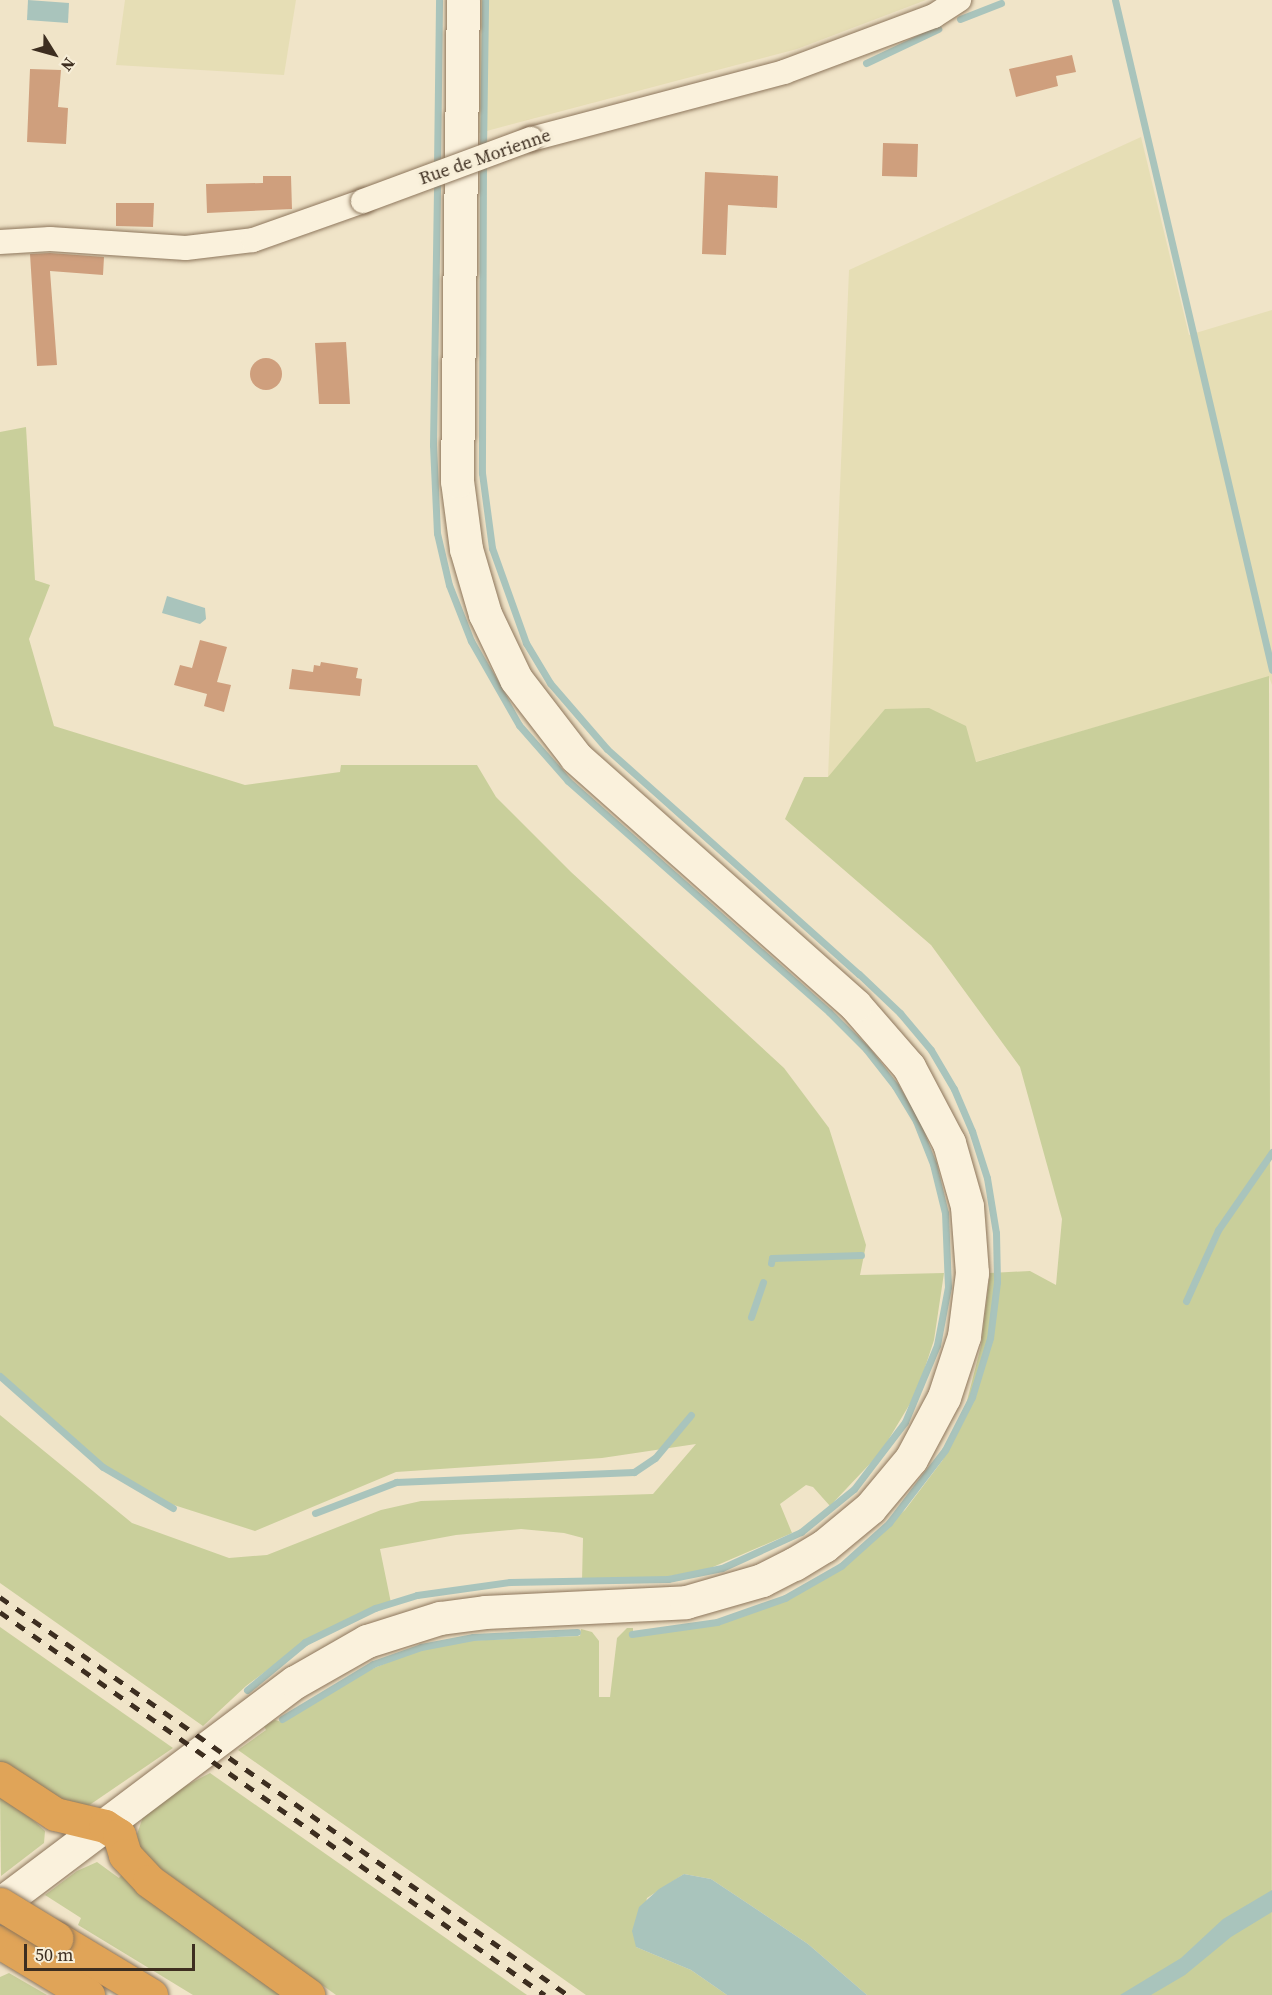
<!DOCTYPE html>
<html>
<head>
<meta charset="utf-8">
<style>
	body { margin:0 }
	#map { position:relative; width:1272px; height:1995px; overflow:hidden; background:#f0e4c8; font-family:"Source Serif 4",serif }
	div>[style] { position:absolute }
	.farmland>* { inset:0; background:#e6deb5 }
	.green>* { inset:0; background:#c9cf9b }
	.water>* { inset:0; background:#a9c4bc }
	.stream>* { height:7px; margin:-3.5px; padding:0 3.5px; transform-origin:3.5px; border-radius:3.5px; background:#a9c4bc }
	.building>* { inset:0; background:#cf9f7d }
	.round { border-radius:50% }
	.roads { filter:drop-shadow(0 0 2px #8d765c) drop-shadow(0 0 2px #8d765c) }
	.street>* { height:24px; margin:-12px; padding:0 12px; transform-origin:12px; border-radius:12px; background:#faf1dc }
	.secondary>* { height:33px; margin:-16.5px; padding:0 16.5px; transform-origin:16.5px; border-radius:16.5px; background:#faf1dc }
	.highway>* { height:33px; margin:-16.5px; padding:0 16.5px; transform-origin:16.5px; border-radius:16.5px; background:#e0a458 }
	.rail>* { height:4.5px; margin-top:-2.25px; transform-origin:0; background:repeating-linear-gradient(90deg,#3d2e20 0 10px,transparent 0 20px) }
	.bridges { filter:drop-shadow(0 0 2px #8d765c) drop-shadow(0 0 2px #8d765c) }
	.street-bridge>* { height:24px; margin:-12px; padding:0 12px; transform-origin:12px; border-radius:12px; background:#faf1dc }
	.highway-bridge>* { height:33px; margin:-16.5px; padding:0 16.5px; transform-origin:16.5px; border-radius:16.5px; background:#e0a458 }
	span { translate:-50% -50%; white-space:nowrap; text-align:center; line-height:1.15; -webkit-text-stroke:6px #f7eed8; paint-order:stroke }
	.street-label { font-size:18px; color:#3d2e20 }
	.north { position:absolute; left:24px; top:24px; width:60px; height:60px; -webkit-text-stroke:4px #f7eed8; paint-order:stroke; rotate:127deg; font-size:16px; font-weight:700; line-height:24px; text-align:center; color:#3d2e20 }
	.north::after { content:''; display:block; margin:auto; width:21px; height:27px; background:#3d2e20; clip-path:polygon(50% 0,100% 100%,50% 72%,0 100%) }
	.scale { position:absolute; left:24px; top:1944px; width:171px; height:27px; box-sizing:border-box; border:3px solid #3d2e20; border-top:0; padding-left:8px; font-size:18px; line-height:21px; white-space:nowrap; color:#3d2e20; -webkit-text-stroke:4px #f7eed8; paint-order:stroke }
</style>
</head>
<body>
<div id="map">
	<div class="farmland">
		<i style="clip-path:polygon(125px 0,296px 0,284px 75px,116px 65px)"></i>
		<i style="clip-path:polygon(481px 0,926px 0,797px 49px,479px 133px)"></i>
		<i style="clip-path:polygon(1141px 137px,1189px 335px,1272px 310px,1272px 685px,1269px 677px,975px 762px,828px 777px,849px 270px)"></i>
	</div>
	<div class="green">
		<i style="clip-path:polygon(26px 427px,35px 580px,50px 585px,29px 639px,54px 726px,245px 785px,340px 772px,341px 765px,477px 765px,496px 797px,571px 872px,784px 1068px,829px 1128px,866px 1245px,860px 1275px,944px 1273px,934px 1340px,917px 1392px,881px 1452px,830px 1506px,813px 1487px,806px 1485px,780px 1504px,792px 1533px,706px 1570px,664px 1577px,582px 1581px,583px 1538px,564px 1533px,521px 1529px,456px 1535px,380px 1549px,391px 1603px,305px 1642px,246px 1686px,203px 1726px,0 1583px,0 1415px,132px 1523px,229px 1558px,267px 1555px,381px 1510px,421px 1501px,653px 1494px,696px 1444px,602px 1458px,396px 1472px,255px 1531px,149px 1497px,103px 1467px,0 1376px,0 432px)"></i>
		<i style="clip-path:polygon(1269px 676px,1272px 1995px,867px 1995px,808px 1944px,768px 1917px,711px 1879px,684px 1874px,647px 1898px,636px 1947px,691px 1970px,727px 1995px,586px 1995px,238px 1750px,266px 1730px,264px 1726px,275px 1720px,282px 1722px,362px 1673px,411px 1653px,463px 1641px,580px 1636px,581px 1629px,592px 1632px,599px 1641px,599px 1697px,610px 1697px,617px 1638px,627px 1628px,633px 1628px,633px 1634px,717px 1622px,785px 1598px,841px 1566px,905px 1510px,942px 1461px,960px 1428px,981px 1346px,990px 1273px,1030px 1271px,1056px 1285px,1062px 1219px,1020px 1067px,931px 945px,785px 819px,804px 777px,828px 777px,885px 709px,929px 708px,966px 726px,976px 762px)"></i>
		<i style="clip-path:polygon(0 1627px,173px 1748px,88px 1806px,70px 1806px,0 1763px)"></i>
		<i style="clip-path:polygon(210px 1773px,527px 1995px,336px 1995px,140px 1854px,137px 1834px,143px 1817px,176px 1791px)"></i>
		<i style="clip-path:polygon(0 1790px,45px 1831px,44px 1843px,1px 1876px)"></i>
		<i style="clip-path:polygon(97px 1862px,119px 1878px,123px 1873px,298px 1995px,193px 1995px,78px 1925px,81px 1918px,45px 1895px,77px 1871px)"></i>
		<i style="clip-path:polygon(9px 1973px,47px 1995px,0 1995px,0 1977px)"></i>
	</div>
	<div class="water">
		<i style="clip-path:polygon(28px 0,69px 3px,68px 23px,27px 20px)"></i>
		<i style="clip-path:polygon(167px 596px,205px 608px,206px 619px,200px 624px,162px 613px)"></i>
		<i style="clip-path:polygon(684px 1874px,711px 1879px,768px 1917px,808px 1944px,867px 1995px,727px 1995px,691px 1970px,636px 1947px,632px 1931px,639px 1907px,659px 1889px)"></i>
		<i style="clip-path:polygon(1272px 1890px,1272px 1912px,1231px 1937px,1185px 1975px,1151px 1995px,1120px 1995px,1181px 1958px,1223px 1919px)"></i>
	</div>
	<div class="stream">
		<i style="left:1115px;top:0;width:688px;rotate:76.81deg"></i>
		<i style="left:960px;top:19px;width:44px;rotate:-21.3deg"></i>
		<i style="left:866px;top:63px;width:80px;rotate:-25.3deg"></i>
		<i style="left:483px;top:150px;width:150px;rotate:-89.2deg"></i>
		<i style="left:483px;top:162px;width:311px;rotate:90.2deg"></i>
		<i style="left:482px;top:473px;width:76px;rotate:82.4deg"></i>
		<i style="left:492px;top:548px;width:101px;rotate:70.3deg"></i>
		<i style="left:526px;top:643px;width:47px;rotate:59deg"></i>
		<i style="left:550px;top:683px;width:87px;rotate:49.2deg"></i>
		<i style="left:607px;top:749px;width:338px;rotate:41.8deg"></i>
		<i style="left:859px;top:974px;width:57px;rotate:43.6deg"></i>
		<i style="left:900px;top:1013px;width:48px;rotate:50deg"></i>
		<i style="left:931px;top:1050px;width:45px;rotate:59.5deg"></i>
		<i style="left:954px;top:1089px;width:46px;rotate:66.8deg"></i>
		<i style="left:972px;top:1131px;width:49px;rotate:72.3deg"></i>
		<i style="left:987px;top:1178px;width:56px;rotate:80.7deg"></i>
		<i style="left:996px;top:1233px;width:49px;rotate:88.8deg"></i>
		<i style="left:997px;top:1282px;width:56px;rotate:97.1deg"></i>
		<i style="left:990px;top:1338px;width:62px;rotate:107deg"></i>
		<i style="left:972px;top:1397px;width:59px;rotate:117deg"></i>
		<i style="left:945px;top:1450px;width:92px;rotate:127.5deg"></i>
		<i style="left:889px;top:1523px;width:64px;rotate:138.1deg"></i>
		<i style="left:841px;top:1566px;width:64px;rotate:150.3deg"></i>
		<i style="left:785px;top:1598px;width:72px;rotate:160.6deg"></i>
		<i style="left:717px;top:1622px;width:86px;rotate:172deg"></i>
		<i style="left:437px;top:168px;width:168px;rotate:-89.3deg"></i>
		<i style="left:771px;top:1263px;width:5px;rotate:-79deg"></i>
		<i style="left:772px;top:1258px;width:89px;rotate:-1.9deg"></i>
		<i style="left:1186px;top:1301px;width:78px;rotate:-65.7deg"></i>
		<i style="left:1218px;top:1230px;width:95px;rotate:-55.3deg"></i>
		<i style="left:751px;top:1317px;width:37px;rotate:-71deg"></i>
		<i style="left:0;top:1376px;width:137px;rotate:41.5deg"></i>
		<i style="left:103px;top:1467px;width:81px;rotate:30.4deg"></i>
		<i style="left:315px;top:1513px;width:87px;rotate:-20.9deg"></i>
		<i style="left:396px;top:1482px;width:238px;rotate:-2.4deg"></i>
		<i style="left:634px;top:1472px;width:25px;rotate:-34deg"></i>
		<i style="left:655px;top:1458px;width:56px;rotate:-50.1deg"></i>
		<i style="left:247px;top:1690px;width:75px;rotate:-39.6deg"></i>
		<i style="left:305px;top:1642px;width:78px;rotate:-25.9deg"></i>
		<i style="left:375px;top:1608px;width:44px;rotate:-17.2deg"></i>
		<i style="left:417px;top:1595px;width:94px;rotate:-8deg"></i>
		<i style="left:510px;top:1582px;width:158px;rotate:-1.1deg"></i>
		<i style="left:668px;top:1579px;width:55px;rotate:-11.5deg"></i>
		<i style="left:722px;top:1568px;width:87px;rotate:-24.5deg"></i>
		<i style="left:801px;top:1532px;width:68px;rotate:-39.1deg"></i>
		<i style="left:854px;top:1489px;width:84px;rotate:-52.7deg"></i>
		<i style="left:905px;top:1422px;width:83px;rotate:-67.4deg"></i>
		<i style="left:937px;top:1345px;width:59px;rotate:-79.3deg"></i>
		<i style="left:948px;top:1287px;width:74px;rotate:-92.3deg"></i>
		<i style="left:945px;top:1213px;width:50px;rotate:-103.8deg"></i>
		<i style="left:933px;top:1164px;width:46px;rotate:-111.6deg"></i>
		<i style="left:916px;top:1121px;width:41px;rotate:-121deg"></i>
		<i style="left:895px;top:1086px;width:47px;rotate:-128.1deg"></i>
		<i style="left:866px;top:1049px;width:52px;rotate:-135deg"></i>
		<i style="left:829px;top:1012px;width:349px;rotate:-138.5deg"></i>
		<i style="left:568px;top:781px;width:74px;rotate:-131.2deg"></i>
		<i style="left:519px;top:725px;width:97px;rotate:-119.7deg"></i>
		<i style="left:471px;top:641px;width:60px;rotate:-111.4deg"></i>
		<i style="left:449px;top:585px;width:53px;rotate:-103deg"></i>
		<i style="left:437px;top:533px;width:88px;rotate:-92.6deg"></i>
		<i style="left:433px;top:445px;width:265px;rotate:-89.1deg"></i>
		<i style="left:282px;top:1719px;width:106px;rotate:-31.1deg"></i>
		<i style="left:373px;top:1664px;width:51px;rotate:-19.5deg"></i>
		<i style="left:421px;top:1647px;width:53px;rotate:-10.9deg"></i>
		<i style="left:473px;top:1637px;width:104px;rotate:-2.8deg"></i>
	</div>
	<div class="building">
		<i style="clip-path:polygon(1072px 55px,1076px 72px,1056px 76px,1058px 86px,1016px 97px,1009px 69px)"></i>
		<i style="clip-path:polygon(30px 69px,61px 70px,58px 107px,68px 108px,66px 144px,27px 142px)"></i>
		<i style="clip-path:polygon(883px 143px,918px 144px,917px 177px,882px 176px)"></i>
		<i style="clip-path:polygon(705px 172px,778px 176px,777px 208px,728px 205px,726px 255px,702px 254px)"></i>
		<i style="clip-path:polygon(263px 176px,291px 176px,292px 209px,207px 213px,206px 184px,263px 183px)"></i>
		<i style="clip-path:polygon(116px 203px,154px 203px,153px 227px,116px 226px)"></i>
		<i style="clip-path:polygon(50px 253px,104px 257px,103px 275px,50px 271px,57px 365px,37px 366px,30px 254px)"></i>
		<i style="clip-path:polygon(346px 342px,350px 404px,319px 404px,315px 343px)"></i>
		<i class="round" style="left:250px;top:358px;width:32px;height:32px"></i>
		<i style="clip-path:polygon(200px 640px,227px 647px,217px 682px,231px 685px,224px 712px,204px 706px,207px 694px,174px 685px,180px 665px,192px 668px)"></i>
		<i style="clip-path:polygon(321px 662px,358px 668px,356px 678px,362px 679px,360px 696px,289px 689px,292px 669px,313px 672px,314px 665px,320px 666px)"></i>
	</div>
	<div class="roads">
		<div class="street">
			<i style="left:531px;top:139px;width:262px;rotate:-14.8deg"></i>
			<i style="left:784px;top:72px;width:160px;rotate:-20.5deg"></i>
			<i style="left:934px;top:16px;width:30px;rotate:-33deg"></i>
			<i style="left:0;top:242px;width:50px;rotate:-3.4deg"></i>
			<i style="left:50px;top:239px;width:136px;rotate:3.8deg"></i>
			<i style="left:186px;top:248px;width:67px;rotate:-6.8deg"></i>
			<i style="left:253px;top:240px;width:117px;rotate:-19.5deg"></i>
		</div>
		<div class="secondary">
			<i style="left:0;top:1904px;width:369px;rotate:-37deg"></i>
			<i style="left:295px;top:1682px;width:83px;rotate:-29.7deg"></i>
			<i style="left:367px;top:1641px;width:77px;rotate:-17.5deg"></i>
			<i style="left:440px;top:1618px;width:45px;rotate:-7.6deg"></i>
			<i style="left:485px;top:1612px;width:201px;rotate:-2.8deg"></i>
			<i style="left:686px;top:1602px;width:79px;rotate:-16.1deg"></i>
			<i style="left:762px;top:1580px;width:36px;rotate:-27deg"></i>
			<i style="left:794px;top:1564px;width:35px;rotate:-31deg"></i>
			<i style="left:824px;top:1546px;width:60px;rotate:-39.6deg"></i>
			<i style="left:870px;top:1508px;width:64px;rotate:-50.1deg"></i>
			<i style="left:911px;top:1459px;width:70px;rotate:-62deg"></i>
			<i style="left:944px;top:1397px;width:64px;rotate:-71.8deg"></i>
			<i style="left:964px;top:1336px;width:64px;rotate:-82.8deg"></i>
			<i style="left:972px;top:1273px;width:67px;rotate:-94.3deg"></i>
			<i style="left:967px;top:1206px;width:66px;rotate:-105.9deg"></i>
			<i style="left:949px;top:1143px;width:86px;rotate:-117.8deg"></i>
			<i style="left:909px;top:1067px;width:82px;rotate:-131.1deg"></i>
			<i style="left:855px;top:1005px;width:373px;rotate:-138.4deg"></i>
			<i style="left:576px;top:757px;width:98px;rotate:-127.6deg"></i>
			<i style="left:516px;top:679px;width:72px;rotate:-115.5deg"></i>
			<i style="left:485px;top:614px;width:68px;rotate:-106.3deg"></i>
			<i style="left:466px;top:549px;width:69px;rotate:-97.5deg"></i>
			<i style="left:457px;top:481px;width:481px;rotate:-89.3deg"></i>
		</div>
		<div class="highway">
			<i style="left:0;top:1778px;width:66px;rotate:33.2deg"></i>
			<i style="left:55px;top:1814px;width:51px;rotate:13.5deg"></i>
			<i style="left:105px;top:1826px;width:17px;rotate:33deg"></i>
			<i style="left:119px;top:1835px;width:21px;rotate:73deg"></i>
			<i style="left:125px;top:1855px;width:35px;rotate:47deg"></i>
			<i style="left:149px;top:1881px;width:196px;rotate:35.6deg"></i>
			<i style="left:56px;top:1938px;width:111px;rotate:31deg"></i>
			<i style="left:0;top:1942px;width:103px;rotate:31.1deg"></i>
		</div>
	</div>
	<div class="rail">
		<i style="left:0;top:1597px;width:694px;rotate:35.02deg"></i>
		<i style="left:0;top:1612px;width:666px;rotate:35.1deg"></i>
	</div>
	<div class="bridges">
		<div class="street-bridge">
			<i style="left:363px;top:201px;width:179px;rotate:-20.3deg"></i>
		</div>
		<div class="highway-bridge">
			<i style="left:0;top:1904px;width:66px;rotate:31.3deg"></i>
		</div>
	</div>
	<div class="street-label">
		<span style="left:485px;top:157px;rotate:-19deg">Rue de Morienne</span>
	</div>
	<div class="north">N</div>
	<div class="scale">50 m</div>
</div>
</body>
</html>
